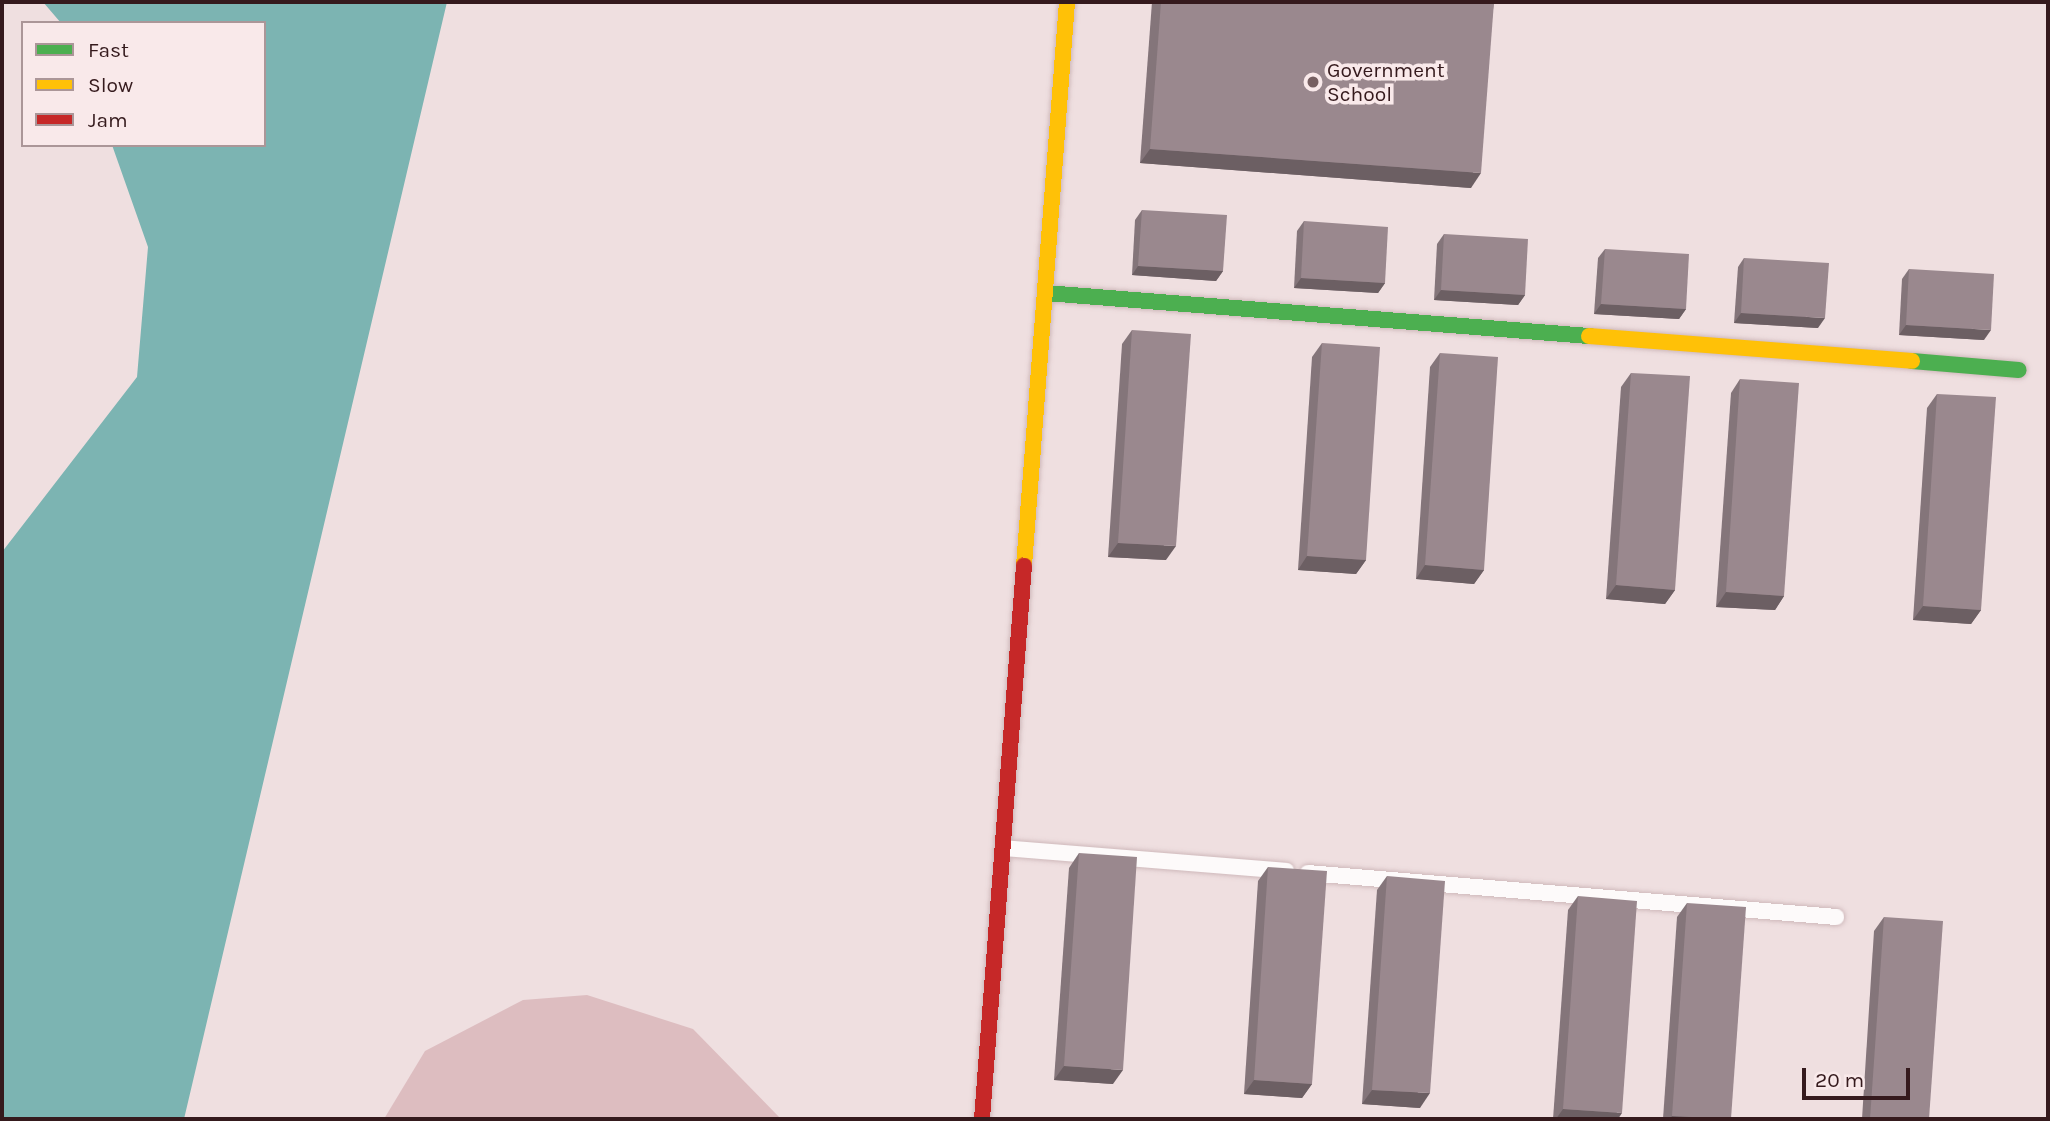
<!DOCTYPE html>
<html>
<head>
<meta charset="utf-8">
<style>
	body { margin:0 }
	#map { position:relative; width:2050px; height:1121px; overflow:hidden; background:#efdfe0; font-family:Karla,sans-serif }
	div>[style] { position:absolute }
	.green>* { inset:0; background:#ddbdc0 }
	.water>* { inset:0; background:#7cb4b2 }
	.roads { filter:drop-shadow(0 0 2px #cfb9bb) drop-shadow(0 0 2px #cfb9bb) }
	.lane>* { height:16px; margin:-8px; padding:0 8px; transform-origin:8px; border-radius:8px; background:#fdfafa }
	.fast>* { height:16px; margin:-8px; padding:0 8px; transform-origin:8px; border-radius:8px; background:#4caf50 }
	.slow>* { height:16px; margin:-8px; padding:0 8px; transform-origin:8px; border-radius:8px; background:#ffc107 }
	.jam>* { height:16px; margin:-8px; padding:0 8px; transform-origin:8px; border-radius:8px; background:#c62828 }
	.wall>* { inset:0; background:#84757a }
	.shaded-wall>* { inset:0; background:#6c5f63 }
	.building>* { inset:0; background:#9a888e }
	.dots>* { width:19px; height:19px; translate:-50% -50%; box-sizing:border-box; border:4px solid #f9e9ea; border-radius:50% }
	span { translate:-50% -50%; white-space:nowrap; text-align:center; line-height:1.15; -webkit-text-stroke:7px #f9e9ea; paint-order:stroke }
	.poi-label { font-size:21px; color:#351a1d }
	.left { translate:0 -50%; text-align:left }
	.frame { position:absolute; inset:0; border:4px solid #351a1d; pointer-events:none }
	.legend { position:absolute; left:21px; top:21px; width:245px; height:126px; box-sizing:border-box; background:#f9e9ea; border:2px solid #ab9698; margin:0; padding:9px 12px; list-style:none; font-size:21px; color:#351a1d }
	.legend li { display:flex; align-items:center; gap:14px; height:35px }
	.legend b { width:35px; border:2px solid #ab9698 }
	.scale { position:absolute; left:1802px; top:1068px; width:108px; height:32px; box-sizing:border-box; border:4px solid #351a1d; border-top:0; padding-left:9px; font-size:21px; line-height:24px; white-space:nowrap; color:#351a1d; -webkit-text-stroke:5px #f9e9ea; paint-order:stroke }
</style>
</head>
<body>
<div id="map">
	<div class="green">
		<i style="clip-path:polygon(587px 995px,693px 1029px,781px 1119px,384px 1119px,425px 1051px,523px 1000px)"></i>
	</div>
	<div class="water">
		<i style="clip-path:polygon(43px 2px,447px 2px,184px 1119px,2px 1119px,2px 552px,137px 377px,148px 247px,112px 145px,264px 145px,264px 23px,61px 23px)"></i>
	</div>
	<div class="roads">
		<div class="lane">
			<i style="left:1003px;top:848px;width:284px;rotate:4.6deg"></i>
			<i style="left:1308px;top:873px;width:530px;rotate:4.76deg"></i>
		</div>
		<div class="fast">
			<i style="left:1046px;top:293px;width:545px;rotate:4.53deg"></i>
			<i style="left:1912px;top:361px;width:107px;rotate:4.8deg"></i>
		</div>
		<div class="slow">
			<i style="left:1589px;top:336px;width:324px;rotate:4.4deg"></i>
			<i style="left:1024px;top:566px;width:566px;rotate:-85.64deg"></i>
		</div>
		<div class="jam">
			<i style="left:982px;top:1119px;width:555px;rotate:-85.66deg"></i>
		</div>
	</div>
	<div class="wall">
		<i style="clip-path:polygon(1152px 2px,1494px 2px,1471px 188px,1140px 163px)"></i>
		<i style="clip-path:polygon(1142px 210px,1223px 271px,1216px 281px,1132px 275px,1135px 220px)"></i>
		<i style="clip-path:polygon(1304px 221px,1385px 283px,1378px 293px,1294px 288px,1297px 231px)"></i>
		<i style="clip-path:polygon(1444px 234px,1525px 295px,1518px 305px,1434px 300px,1437px 244px)"></i>
		<i style="clip-path:polygon(1605px 249px,1686px 309px,1679px 319px,1594px 314px,1598px 258px)"></i>
		<i style="clip-path:polygon(1744px 258px,1818px 328px,1734px 323px,1738px 267px)"></i>
		<i style="clip-path:polygon(1909px 269px,1984px 340px,1899px 335px,1902px 279px)"></i>
		<i style="clip-path:polygon(1132px 330px,1166px 560px,1108px 557px,1122px 344px)"></i>
		<i style="clip-path:polygon(1322px 343px,1366px 560px,1356px 574px,1298px 570px,1312px 357px)"></i>
		<i style="clip-path:polygon(1440px 353px,1484px 570px,1474px 584px,1416px 579px,1430px 367px)"></i>
		<i style="clip-path:polygon(1631px 373px,1675px 590px,1665px 604px,1606px 599px,1621px 387px)"></i>
		<i style="clip-path:polygon(1740px 379px,1784px 596px,1775px 610px,1716px 607px,1731px 393px)"></i>
		<i style="clip-path:polygon(1937px 394px,1981px 610px,1971px 624px,1913px 620px,1927px 408px)"></i>
		<i style="clip-path:polygon(1079px 853px,1113px 1084px,1054px 1080px,1069px 868px)"></i>
		<i style="clip-path:polygon(1268px 867px,1312px 1084px,1302px 1098px,1244px 1094px,1258px 881px)"></i>
		<i style="clip-path:polygon(1387px 876px,1420px 1108px,1362px 1104px,1377px 890px)"></i>
		<i style="clip-path:polygon(1578px 896px,1618px 1119px,1553px 1119px,1568px 910px)"></i>
		<i style="clip-path:polygon(1687px 903px,1731px 1119px,1663px 1119px,1677px 917px)"></i>
		<i style="clip-path:polygon(1884px 917px,1929px 1119px,1862px 1119px,1874px 931px)"></i>
	</div>
	<div class="shaded-wall">
		<i style="clip-path:polygon(1150px 149px,1481px 173px,1471px 188px,1140px 163px)"></i>
		<i style="clip-path:polygon(1138px 266px,1223px 271px,1216px 281px,1132px 275px)"></i>
		<i style="clip-path:polygon(1301px 278px,1385px 283px,1378px 293px,1294px 288px)"></i>
		<i style="clip-path:polygon(1441px 290px,1525px 295px,1518px 305px,1434px 300px)"></i>
		<i style="clip-path:polygon(1601px 304px,1686px 309px,1679px 319px,1594px 314px)"></i>
		<i style="clip-path:polygon(1741px 313px,1825px 318px,1818px 328px,1734px 323px)"></i>
		<i style="clip-path:polygon(1906px 325px,1991px 330px,1984px 340px,1899px 335px)"></i>
		<i style="clip-path:polygon(1118px 543px,1176px 546px,1166px 560px,1108px 557px)"></i>
		<i style="clip-path:polygon(1307px 556px,1366px 560px,1356px 574px,1298px 570px)"></i>
		<i style="clip-path:polygon(1425px 565px,1484px 570px,1474px 584px,1416px 579px)"></i>
		<i style="clip-path:polygon(1616px 585px,1675px 590px,1665px 604px,1606px 599px)"></i>
		<i style="clip-path:polygon(1726px 592px,1784px 596px,1775px 610px,1716px 607px)"></i>
		<i style="clip-path:polygon(1923px 606px,1981px 610px,1971px 624px,1913px 620px)"></i>
		<i style="clip-path:polygon(1064px 1066px,1123px 1070px,1113px 1084px,1054px 1080px)"></i>
		<i style="clip-path:polygon(1254px 1080px,1312px 1084px,1302px 1098px,1244px 1094px)"></i>
		<i style="clip-path:polygon(1372px 1090px,1430px 1093px,1420px 1108px,1362px 1104px)"></i>
		<i style="clip-path:polygon(1563px 1109px,1622px 1113px,1618px 1119px,1556px 1119px)"></i>
		<i style="clip-path:polygon(1672px 1116px,1722px 1119px,1670px 1119px)"></i>
	</div>
	<div class="building">
		<i style="clip-path:polygon(1161px 2px,1494px 2px,1481px 173px,1150px 149px)"></i>
		<i style="clip-path:polygon(1142px 210px,1227px 215px,1223px 271px,1138px 266px)"></i>
		<i style="clip-path:polygon(1304px 221px,1388px 227px,1385px 283px,1301px 278px)"></i>
		<i style="clip-path:polygon(1444px 234px,1528px 239px,1525px 295px,1441px 290px)"></i>
		<i style="clip-path:polygon(1605px 249px,1689px 254px,1686px 309px,1601px 304px)"></i>
		<i style="clip-path:polygon(1744px 258px,1829px 263px,1825px 318px,1741px 313px)"></i>
		<i style="clip-path:polygon(1909px 269px,1994px 274px,1991px 330px,1906px 325px)"></i>
		<i style="clip-path:polygon(1132px 330px,1191px 334px,1176px 546px,1118px 543px)"></i>
		<i style="clip-path:polygon(1322px 343px,1380px 347px,1366px 560px,1307px 556px)"></i>
		<i style="clip-path:polygon(1440px 353px,1498px 357px,1484px 570px,1425px 565px)"></i>
		<i style="clip-path:polygon(1631px 373px,1690px 376px,1675px 590px,1616px 585px)"></i>
		<i style="clip-path:polygon(1740px 379px,1799px 383px,1784px 596px,1726px 592px)"></i>
		<i style="clip-path:polygon(1937px 394px,1996px 397px,1981px 610px,1923px 606px)"></i>
		<i style="clip-path:polygon(1079px 853px,1137px 857px,1123px 1070px,1064px 1066px)"></i>
		<i style="clip-path:polygon(1268px 867px,1327px 871px,1312px 1084px,1254px 1080px)"></i>
		<i style="clip-path:polygon(1387px 876px,1445px 881px,1430px 1093px,1372px 1090px)"></i>
		<i style="clip-path:polygon(1578px 896px,1637px 901px,1622px 1113px,1563px 1109px)"></i>
		<i style="clip-path:polygon(1687px 903px,1746px 907px,1731px 1119px,1672px 1116px)"></i>
		<i style="clip-path:polygon(1884px 917px,1943px 921px,1929px 1119px,1870px 1119px)"></i>
	</div>
	<div class="dots">
		<i style="left:1313px;top:82px;background:#765f61"></i>
	</div>
	<div class="poi-label">
		<span class="left" style="left:1327px;top:82px">Government<br>School</span>
	</div>
	<div class="frame"></div>
	<ul class="legend">
	<li><b style="height:9px;background:#4caf50"></b>Fast</li>
	<li><b style="height:9px;background:#ffc107"></b>Slow</li>
	<li><b style="height:9px;background:#c62828"></b>Jam</li>
	</ul>
	<div class="scale">20 m</div>
</div>
</body>
</html>
